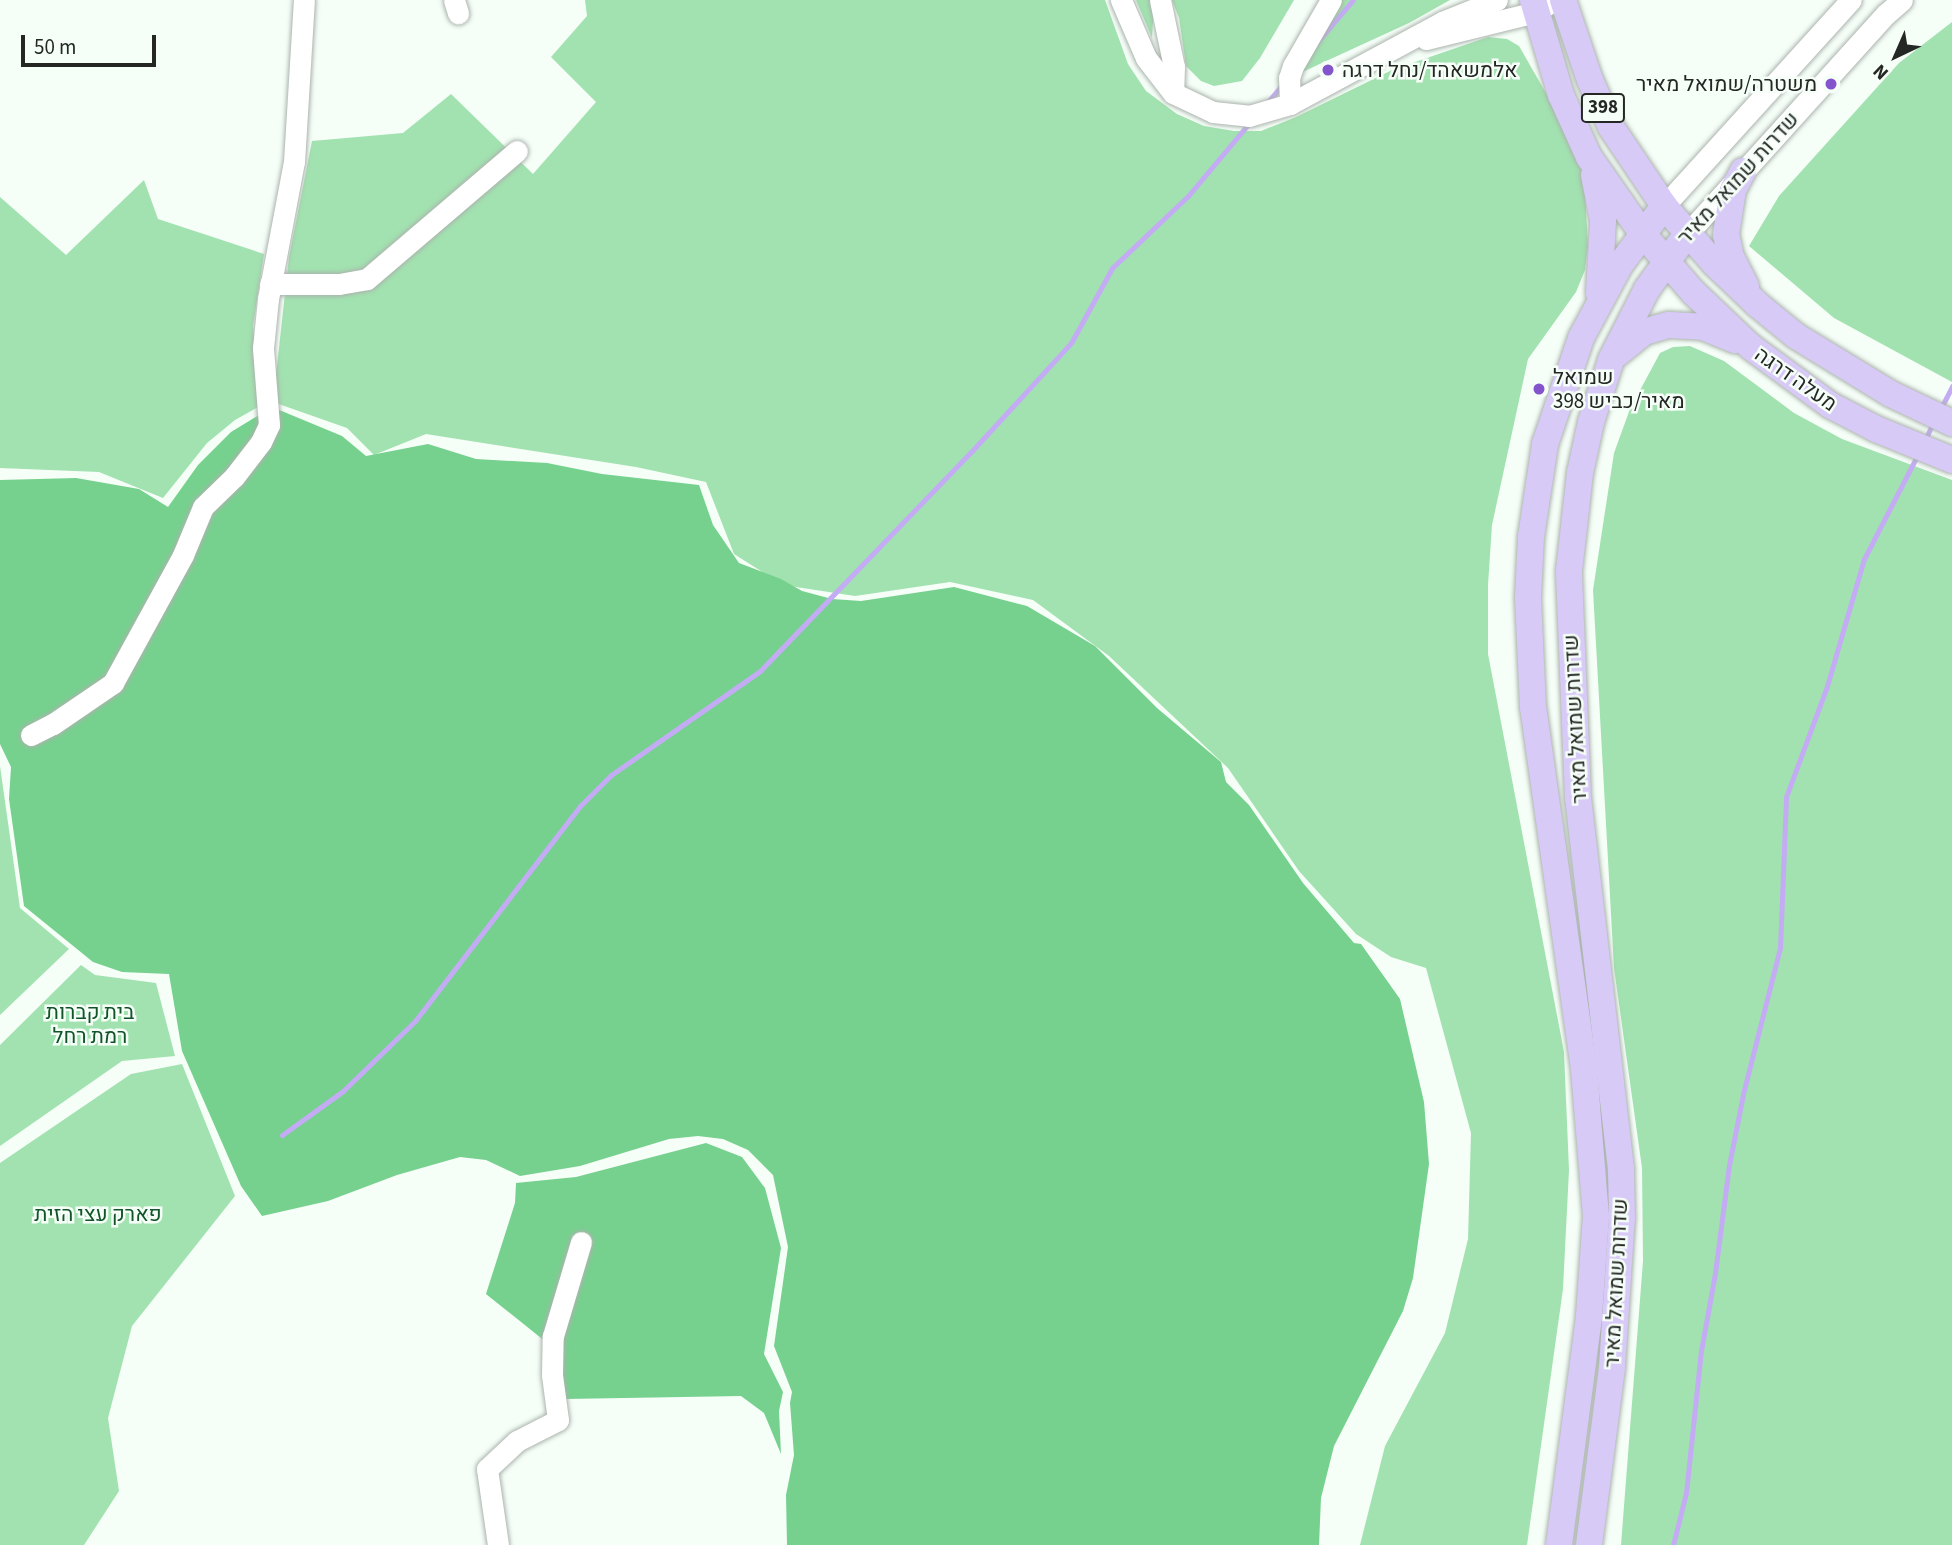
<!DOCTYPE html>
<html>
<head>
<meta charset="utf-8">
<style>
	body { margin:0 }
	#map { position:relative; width:1952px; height:1545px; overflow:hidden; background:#f5fef7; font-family:"Source Sans 3",Heebo,sans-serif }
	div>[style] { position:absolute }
	.green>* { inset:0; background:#a2e2b0 }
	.forest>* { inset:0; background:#76d18e }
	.stream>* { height:5px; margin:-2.5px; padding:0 2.5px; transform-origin:2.5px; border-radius:2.5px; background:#c3acf4 }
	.roads { filter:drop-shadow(0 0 2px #abb3ad) drop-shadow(0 0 2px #abb3ad) }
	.minor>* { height:21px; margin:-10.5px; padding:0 10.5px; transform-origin:10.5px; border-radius:10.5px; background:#fff }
	.major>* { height:26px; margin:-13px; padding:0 13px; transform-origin:13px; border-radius:13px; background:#d8caf7 }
	.dots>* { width:19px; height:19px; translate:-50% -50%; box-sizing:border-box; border:4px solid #f5fef7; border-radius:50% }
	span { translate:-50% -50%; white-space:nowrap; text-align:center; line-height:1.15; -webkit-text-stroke:5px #f5fef7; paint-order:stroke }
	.shield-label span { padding:2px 5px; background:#f5fef7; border:2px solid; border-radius:5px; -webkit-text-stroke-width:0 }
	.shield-label { font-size:19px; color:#242724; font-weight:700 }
	.poi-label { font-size:21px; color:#242724 }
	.left { translate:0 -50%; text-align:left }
	.right { translate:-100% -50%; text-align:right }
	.street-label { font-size:21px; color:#242724 }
	.park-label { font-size:21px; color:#115429 }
	.north { position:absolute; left:1861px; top:21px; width:70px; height:70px; -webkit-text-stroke:5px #f5fef7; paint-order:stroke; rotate:224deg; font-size:19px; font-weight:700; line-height:28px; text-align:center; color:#242724 }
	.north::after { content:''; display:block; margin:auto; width:24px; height:32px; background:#242724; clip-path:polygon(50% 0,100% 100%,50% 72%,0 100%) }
	.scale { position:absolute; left:21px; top:35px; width:135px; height:32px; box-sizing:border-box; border:4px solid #242724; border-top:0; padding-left:9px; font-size:21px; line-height:24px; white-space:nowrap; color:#242724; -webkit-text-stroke:5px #f5fef7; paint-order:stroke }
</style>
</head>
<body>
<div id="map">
	<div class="green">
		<i style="clip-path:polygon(585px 0,1105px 0,1128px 64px,1146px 91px,1177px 114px,1204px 126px,1234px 131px,1261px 131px,1296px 117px,1392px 70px,1488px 37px,1507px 39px,1519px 46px,1577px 147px,1584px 171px,1588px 246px,1585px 270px,1576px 292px,1528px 359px,1492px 525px,1488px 585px,1488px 654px,1564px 1052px,1569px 1170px,1563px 1289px,1527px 1545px,1360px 1545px,1385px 1446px,1445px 1333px,1468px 1239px,1471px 1133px,1426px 968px,1391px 957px,1356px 934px,1299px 871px,1228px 768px,1109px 656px,1033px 600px,950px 582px,855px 596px,783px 585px,734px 554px,706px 482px,636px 467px,426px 434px,374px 455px,347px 428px,273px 402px,289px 257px,312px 141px,403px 133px,451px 94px,533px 174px,596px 102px,551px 57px,587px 16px)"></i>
		<i style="clip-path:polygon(1136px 0,1151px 0,1154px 7px,1152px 38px)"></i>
		<i style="clip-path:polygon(1172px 0,1294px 0,1260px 58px,1242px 81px,1214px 86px,1201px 81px,1186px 66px,1179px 18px)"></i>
		<i style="clip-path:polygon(1342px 0,1450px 0,1409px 23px,1298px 74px)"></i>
		<i style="clip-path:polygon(1952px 22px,1952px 382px,1834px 318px,1749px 246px,1779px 196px,1899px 63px)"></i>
		<i style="clip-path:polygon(144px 180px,158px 219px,264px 254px,253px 326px,260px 406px,235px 420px,207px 443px,163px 498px,99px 472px,0 468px,0 197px,66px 255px)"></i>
		<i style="clip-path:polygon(1690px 346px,1724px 361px,1794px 413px,1842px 439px,1952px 480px,1952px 1545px,1621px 1545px,1643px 1261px,1642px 1168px,1614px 968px,1593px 590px,1614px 453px,1630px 409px,1660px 353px,1673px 347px)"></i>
		<i style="clip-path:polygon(0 766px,20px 908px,69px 949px,0 1015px)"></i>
		<i style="clip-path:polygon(81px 965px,95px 975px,156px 983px,175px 1056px,122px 1061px,0 1146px,0 1045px)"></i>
		<i style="clip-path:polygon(182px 1064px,235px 1196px,132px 1326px,108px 1418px,119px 1491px,84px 1545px,0 1545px,0 1163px,131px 1074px)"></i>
	</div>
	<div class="forest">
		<i style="clip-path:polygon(272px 407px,342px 436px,366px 456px,428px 444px,476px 459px,547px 463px,602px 474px,699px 485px,713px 525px,739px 563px,781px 579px,802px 591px,832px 599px,861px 601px,954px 587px,1027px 606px,1095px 646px,1157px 708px,1221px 762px,1226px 782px,1249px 805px,1303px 883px,1354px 943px,1361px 944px,1400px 999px,1424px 1102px,1429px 1164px,1413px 1278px,1403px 1311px,1334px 1446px,1321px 1498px,1319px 1545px,787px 1545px,786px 1495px,794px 1455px,790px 1403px,792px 1392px,774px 1346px,788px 1247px,773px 1175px,748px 1150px,723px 1139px,698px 1136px,669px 1139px,580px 1166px,520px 1176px,486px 1160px,460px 1157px,397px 1175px,328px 1201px,262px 1216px,241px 1186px,182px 1051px,169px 974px,122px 972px,93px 962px,24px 906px,9px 799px,11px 767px,0 744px,0 480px,76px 478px,139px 489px,168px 507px,198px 465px,231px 432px)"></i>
		<i style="clip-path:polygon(706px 1143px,742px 1157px,765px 1188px,781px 1248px,764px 1354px,783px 1392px,779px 1411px,781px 1454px,764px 1413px,741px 1396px,565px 1399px,561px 1354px,486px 1294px,515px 1203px,516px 1183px,576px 1177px)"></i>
	</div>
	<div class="stream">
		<i style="left:1317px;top:42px;width:55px;rotate:-49.4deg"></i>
		<i style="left:1266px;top:104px;width:25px;rotate:-50deg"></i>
		<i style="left:1941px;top:408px;width:25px;rotate:-63deg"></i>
		<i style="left:1924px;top:442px;width:21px;rotate:-65deg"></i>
		<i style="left:282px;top:1135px;width:75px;rotate:-35.8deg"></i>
		<i style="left:343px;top:1091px;width:100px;rotate:-44.2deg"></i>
		<i style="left:415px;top:1021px;width:271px;rotate:-52.5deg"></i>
		<i style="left:580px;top:806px;width:44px;rotate:-45deg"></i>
		<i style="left:611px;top:775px;width:182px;rotate:-34.9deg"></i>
		<i style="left:760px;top:671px;width:304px;rotate:-46.1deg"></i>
		<i style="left:971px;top:452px;width:148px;rotate:-47.5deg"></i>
		<i style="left:1071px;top:343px;width:85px;rotate:-61.3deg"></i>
		<i style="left:1112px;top:268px;width:105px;rotate:-43.5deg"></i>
		<i style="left:1188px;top:196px;width:97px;rotate:-50deg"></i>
		<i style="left:1673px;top:1545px;width:54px;rotate:-76deg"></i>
		<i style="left:1686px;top:1493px;width:143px;rotate:-84deg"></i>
		<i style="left:1701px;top:1351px;width:79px;rotate:-79.8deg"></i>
		<i style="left:1715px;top:1273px;width:109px;rotate:-82.6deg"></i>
		<i style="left:1729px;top:1165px;width:72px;rotate:-78.8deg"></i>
		<i style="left:1743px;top:1094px;width:151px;rotate:-75.8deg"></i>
		<i style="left:1780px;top:948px;width:151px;rotate:-87.7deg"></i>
		<i style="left:1786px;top:797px;width:118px;rotate:-69.7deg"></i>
		<i style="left:1827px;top:686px;width:132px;rotate:-73.8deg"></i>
		<i style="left:1864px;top:559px;width:118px;rotate:-62.8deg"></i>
	</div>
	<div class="roads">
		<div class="minor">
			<i style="left:454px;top:0;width:14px;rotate:73deg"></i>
			<i style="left:1121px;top:0;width:63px;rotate:66.7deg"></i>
			<i style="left:1146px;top:58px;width:44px;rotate:52.4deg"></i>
			<i style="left:1173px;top:93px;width:44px;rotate:25.4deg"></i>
			<i style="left:1213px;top:112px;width:36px;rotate:6deg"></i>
			<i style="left:1249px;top:116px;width:43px;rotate:-16.3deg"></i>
			<i style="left:1290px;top:104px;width:173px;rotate:-28.3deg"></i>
			<i style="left:1442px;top:22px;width:59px;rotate:-21.8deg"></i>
			<i style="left:1160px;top:0;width:68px;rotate:78.2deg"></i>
			<i style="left:1174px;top:67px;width:26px;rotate:92deg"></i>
			<i style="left:1426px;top:39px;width:113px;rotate:-13.8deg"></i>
			<i style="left:1536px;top:12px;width:22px;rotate:-34deg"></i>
			<i style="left:1290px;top:104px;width:26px;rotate:-92deg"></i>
			<i style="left:1289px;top:78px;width:13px;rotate:-72deg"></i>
			<i style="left:1293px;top:66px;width:76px;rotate:-60.1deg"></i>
			<i style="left:1664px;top:206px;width:278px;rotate:-47.8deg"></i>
			<i style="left:1687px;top:234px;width:297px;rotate:-47.9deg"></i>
			<i style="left:1886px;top:14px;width:21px;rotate:-41deg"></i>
			<i style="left:270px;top:284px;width:69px"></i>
			<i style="left:339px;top:284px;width:28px;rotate:-10deg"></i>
			<i style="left:367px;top:279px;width:197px;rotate:-40.5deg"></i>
			<i style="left:31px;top:735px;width:25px;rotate:-27deg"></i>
			<i style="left:53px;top:724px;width:73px;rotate:-34.3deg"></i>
			<i style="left:113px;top:683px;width:146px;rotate:-61.3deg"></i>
			<i style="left:183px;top:555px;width:52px;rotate:-67.4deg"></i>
			<i style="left:203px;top:507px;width:43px;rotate:-44.1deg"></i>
			<i style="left:234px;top:477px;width:44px;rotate:-52.4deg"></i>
			<i style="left:261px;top:442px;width:19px;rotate:-65deg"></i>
			<i style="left:269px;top:425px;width:77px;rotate:-94.5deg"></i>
			<i style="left:263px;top:348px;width:49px;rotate:-84.2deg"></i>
			<i style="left:268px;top:299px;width:139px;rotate:-79.3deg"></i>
			<i style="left:294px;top:162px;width:162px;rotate:-86.5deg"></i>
			<i style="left:498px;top:1545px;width:77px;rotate:-98.2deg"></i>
			<i style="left:487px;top:1469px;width:41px;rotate:-43deg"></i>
			<i style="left:517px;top:1441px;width:46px;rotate:-27.1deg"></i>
			<i style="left:558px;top:1420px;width:45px;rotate:-97.6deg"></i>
			<i style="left:552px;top:1375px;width:39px;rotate:-89deg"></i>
			<i style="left:553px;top:1336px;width:98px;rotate:-73.4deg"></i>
		</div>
		<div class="major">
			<i style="left:1533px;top:0;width:99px;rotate:73.6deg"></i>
			<i style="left:1561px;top:95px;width:68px;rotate:65.7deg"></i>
			<i style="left:1589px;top:157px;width:93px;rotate:55.1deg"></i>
			<i style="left:1642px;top:233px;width:78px;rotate:49.2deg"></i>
			<i style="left:1693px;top:292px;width:80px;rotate:43.5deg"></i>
			<i style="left:1751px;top:347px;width:98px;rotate:36.3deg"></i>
			<i style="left:1830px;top:405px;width:52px;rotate:27.6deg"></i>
			<i style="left:1876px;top:429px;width:82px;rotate:22.2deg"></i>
			<i style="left:1563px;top:0;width:84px;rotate:71.4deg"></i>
			<i style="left:1590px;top:80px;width:51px;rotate:65.9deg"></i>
			<i style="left:1611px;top:127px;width:95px;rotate:56.1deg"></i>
			<i style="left:1664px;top:206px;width:76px;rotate:48.7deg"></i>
			<i style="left:1714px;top:263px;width:61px;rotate:43.7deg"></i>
			<i style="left:1758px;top:305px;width:49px;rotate:39.2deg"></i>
			<i style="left:1796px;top:336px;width:111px;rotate:31.4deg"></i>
			<i style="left:1891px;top:394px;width:68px;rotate:25.4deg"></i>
			<i style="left:1743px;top:171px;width:21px;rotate:118deg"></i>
			<i style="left:1733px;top:190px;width:45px;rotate:99deg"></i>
			<i style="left:1726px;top:234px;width:24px;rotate:78deg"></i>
			<i style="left:1731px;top:257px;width:33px;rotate:63deg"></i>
			<i style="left:1594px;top:175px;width:47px;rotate:78.9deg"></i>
			<i style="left:1603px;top:221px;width:72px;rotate:93.2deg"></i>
			<i style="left:1617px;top:354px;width:35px;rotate:-39deg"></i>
			<i style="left:1644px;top:332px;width:26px;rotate:-16deg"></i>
			<i style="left:1669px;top:325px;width:34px;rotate:3deg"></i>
			<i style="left:1703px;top:327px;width:35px;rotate:22deg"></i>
			<i style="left:1559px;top:1545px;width:231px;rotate:-82.5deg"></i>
			<i style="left:1589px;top:1316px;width:100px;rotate:-86deg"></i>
			<i style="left:1596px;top:1216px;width:147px;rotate:-94.7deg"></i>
			<i style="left:1584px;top:1069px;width:365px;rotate:-98deg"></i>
			<i style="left:1533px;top:708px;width:110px;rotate:-92.6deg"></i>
			<i style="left:1528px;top:598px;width:61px;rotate:-87.2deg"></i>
			<i style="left:1531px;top:537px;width:94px;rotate:-81.4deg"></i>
			<i style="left:1545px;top:444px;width:112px;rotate:-71.2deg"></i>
			<i style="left:1581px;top:338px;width:83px;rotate:-61.9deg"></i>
			<i style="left:1620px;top:265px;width:74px;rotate:-53.3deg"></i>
			<i style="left:1589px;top:1545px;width:179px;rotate:-82.6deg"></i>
			<i style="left:1612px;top:1367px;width:149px;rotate:-86.2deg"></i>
			<i style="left:1622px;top:1218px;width:49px;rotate:-91.2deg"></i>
			<i style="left:1621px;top:1169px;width:373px;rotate:-96.6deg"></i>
			<i style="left:1578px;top:798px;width:227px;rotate:-92.3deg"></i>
			<i style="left:1569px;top:571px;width:99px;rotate:-83.6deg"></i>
			<i style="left:1580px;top:473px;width:52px;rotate:-77.8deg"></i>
			<i style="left:1591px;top:422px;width:65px;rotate:-72.1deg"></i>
			<i style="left:1611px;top:360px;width:80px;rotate:-63.1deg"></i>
			<i style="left:1647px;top:289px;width:68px;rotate:-54deg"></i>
		</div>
	</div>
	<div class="dots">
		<i style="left:1328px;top:70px;background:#8454cc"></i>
		<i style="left:1831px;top:84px;background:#8454cc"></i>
		<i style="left:1539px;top:389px;background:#8454cc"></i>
	</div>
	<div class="shield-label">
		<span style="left:1603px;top:108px">398</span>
	</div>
	<div class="poi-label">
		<span class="left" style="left:1342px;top:70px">אלמשאהד/נחל דרגה</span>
		<span class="right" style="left:1817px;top:84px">משטרה/שמואל מאיר</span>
		<span class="left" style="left:1553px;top:389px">שמואל<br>מאיר/כביש 398</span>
	</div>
	<div class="street-label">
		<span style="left:1738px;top:178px;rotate:-48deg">שדרות שמואל מאיר</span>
		<span style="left:1796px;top:379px;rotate:35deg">מעלה דרגה</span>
		<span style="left:1575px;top:719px;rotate:-93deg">שדרות שמואל מאיר</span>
		<span style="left:1616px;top:1283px;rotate:-87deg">שדרות שמואל מאיר</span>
	</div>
	<div class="park-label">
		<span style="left:90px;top:1024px">בית קברות<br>רמת רחל</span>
		<span style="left:98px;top:1214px">פארק עצי הזית</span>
	</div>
	<div class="north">N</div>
	<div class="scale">50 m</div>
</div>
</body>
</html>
